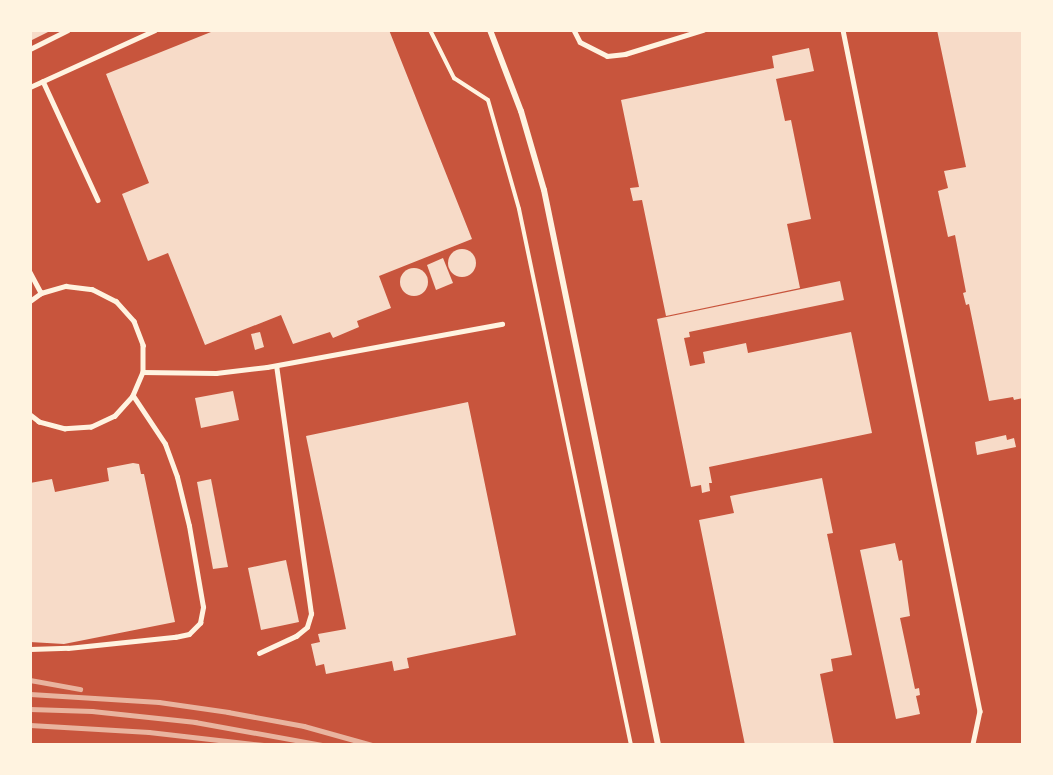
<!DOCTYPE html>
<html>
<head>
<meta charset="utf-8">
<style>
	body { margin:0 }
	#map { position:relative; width:1053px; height:775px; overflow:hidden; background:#c8553d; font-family:"PT Serif",serif }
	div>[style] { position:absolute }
	.building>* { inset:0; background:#f7dbc8 }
	.round { border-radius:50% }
	.path>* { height:4px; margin:-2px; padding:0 2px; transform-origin:2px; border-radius:2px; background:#fff3e0 }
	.service>* { height:4.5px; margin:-2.25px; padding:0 2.25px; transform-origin:2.25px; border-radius:2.25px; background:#fff3e0 }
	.minor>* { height:6px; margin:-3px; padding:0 3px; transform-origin:3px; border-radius:3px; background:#fff3e0 }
	.rail>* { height:4.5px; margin:-2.25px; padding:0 2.25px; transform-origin:2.25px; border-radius:2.25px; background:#e9b49f }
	span { translate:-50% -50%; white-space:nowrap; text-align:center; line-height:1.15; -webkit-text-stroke:6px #fff3e0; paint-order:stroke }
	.frame { position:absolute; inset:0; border:32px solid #fff3e0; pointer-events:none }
</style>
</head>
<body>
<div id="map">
	<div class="building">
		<i style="clip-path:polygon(30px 30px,52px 30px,30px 41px)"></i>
		<i style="clip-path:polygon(216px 30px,389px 30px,472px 239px,379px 276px,391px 308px,357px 321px,359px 327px,333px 338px,330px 332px,293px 344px,281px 315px,205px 345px,168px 253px,148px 261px,122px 194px,149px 183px,106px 74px)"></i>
		<i style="clip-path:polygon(937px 30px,1023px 30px,1023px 398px,1014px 400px,1013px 397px,989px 401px,969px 304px,966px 305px,963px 293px,966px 292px,955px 235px,948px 237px,938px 191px,948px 188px,944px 171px,966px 167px)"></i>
		<i style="clip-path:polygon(809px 48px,814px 71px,776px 79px,785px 121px,791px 120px,811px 219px,787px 224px,800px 288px,666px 316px,642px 200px,633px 201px,630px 188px,639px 187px,621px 100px,774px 68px,772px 56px)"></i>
		<i class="round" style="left:448px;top:249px;width:28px;height:28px"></i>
		<i style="clip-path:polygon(443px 258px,453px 283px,436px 290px,427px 265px)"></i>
		<i class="round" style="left:400px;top:268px;width:28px;height:28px"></i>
		<i style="clip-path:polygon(840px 281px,844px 300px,689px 332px,690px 337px,684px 338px,690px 366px,705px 363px,703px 352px,746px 343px,748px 353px,851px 332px,872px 433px,709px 467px,712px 483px,709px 483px,710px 491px,702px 493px,701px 485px,691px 487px,657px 319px)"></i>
		<i style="clip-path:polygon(260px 332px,264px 347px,255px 350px,251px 334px)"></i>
		<i style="clip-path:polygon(233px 391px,239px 420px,201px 428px,195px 398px)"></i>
		<i style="clip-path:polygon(468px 402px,516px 635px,407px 658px,409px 668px,394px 671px,392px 661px,326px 674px,324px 664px,316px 666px,311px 644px,320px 642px,318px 634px,346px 629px,306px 436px)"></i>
		<i style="clip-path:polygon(1006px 435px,1007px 440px,1014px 438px,1016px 447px,977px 455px,975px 442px)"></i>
		<i style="clip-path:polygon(133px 463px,139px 464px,141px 474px,144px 474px,175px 622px,64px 644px,30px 642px,30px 483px,52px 479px,55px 492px,109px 481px,107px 468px)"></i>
		<i style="clip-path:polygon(822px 478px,833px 533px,827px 534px,852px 655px,831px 659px,833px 671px,820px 674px,834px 745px,745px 745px,699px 520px,734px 513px,730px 496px)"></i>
		<i style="clip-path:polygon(211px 479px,228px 567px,213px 569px,197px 482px)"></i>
		<i style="clip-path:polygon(895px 543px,899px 561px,902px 560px,910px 616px,900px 618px,915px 689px,919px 688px,920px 695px,916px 696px,920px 714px,896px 719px,860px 550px)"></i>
		<i style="clip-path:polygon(286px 560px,299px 622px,261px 630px,248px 568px)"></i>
	</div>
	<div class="path">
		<i style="left:430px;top:30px;width:54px;rotate:63.4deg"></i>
		<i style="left:454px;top:78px;width:40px;rotate:32.9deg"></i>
		<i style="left:488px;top:100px;width:113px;rotate:74.1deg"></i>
		<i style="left:519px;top:209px;width:548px;rotate:78.2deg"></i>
	</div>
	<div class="service">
		<i style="left:574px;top:30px;width:13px;rotate:63deg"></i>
		<i style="left:580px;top:42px;width:30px;rotate:27deg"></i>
		<i style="left:607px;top:56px;width:18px;rotate:-6deg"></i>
		<i style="left:625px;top:54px;width:82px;rotate:-17.1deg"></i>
		<i style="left:843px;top:30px;width:695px;rotate:78.63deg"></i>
		<i style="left:980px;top:711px;width:35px;rotate:102deg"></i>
		<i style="left:30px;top:49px;width:42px;rotate:-26.6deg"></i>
		<i style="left:43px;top:81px;width:131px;rotate:65.2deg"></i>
		<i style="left:30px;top:87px;width:137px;rotate:-24.5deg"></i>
		<i style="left:30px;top:272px;width:24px;rotate:62deg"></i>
		<i style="left:30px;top:301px;width:14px;rotate:-36deg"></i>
		<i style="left:41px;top:293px;width:26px;rotate:-16deg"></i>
		<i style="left:66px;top:286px;width:26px;rotate:7deg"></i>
		<i style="left:92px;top:289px;width:27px;rotate:27deg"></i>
		<i style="left:116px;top:301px;width:27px;rotate:48deg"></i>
		<i style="left:134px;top:321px;width:26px;rotate:69deg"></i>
		<i style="left:143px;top:345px;width:27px;rotate:90deg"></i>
		<i style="left:143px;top:372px;width:26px;rotate:113deg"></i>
		<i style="left:133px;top:396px;width:27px;rotate:132deg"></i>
		<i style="left:115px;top:416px;width:26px;rotate:155deg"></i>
		<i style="left:91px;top:427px;width:26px;rotate:176deg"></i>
		<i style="left:65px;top:429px;width:27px;rotate:-165deg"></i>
		<i style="left:39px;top:422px;width:11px;rotate:-142deg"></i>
		<i style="left:143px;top:372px;width:73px;rotate:0.8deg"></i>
		<i style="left:216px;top:373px;width:51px;rotate:-6.7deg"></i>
		<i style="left:267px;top:367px;width:239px;rotate:-10.4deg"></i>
		<i style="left:30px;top:649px;width:38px;rotate:-2deg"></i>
		<i style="left:68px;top:648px;width:108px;rotate:-5.9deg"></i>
		<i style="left:175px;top:637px;width:14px;rotate:-12deg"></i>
		<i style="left:189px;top:634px;width:16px;rotate:-45deg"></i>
		<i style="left:200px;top:623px;width:16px;rotate:-79deg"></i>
		<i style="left:203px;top:607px;width:82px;rotate:-99.8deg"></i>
		<i style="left:189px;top:526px;width:50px;rotate:-103.8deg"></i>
		<i style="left:177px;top:477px;width:35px;rotate:-110deg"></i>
		<i style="left:165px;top:444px;width:58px;rotate:-123.7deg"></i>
		<i style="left:259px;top:653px;width:41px;rotate:-24.7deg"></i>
		<i style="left:296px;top:636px;width:14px;rotate:-39deg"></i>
		<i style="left:307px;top:627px;width:14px;rotate:-73deg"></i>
		<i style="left:311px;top:614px;width:250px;rotate:-98deg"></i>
	</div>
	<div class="minor">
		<i style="left:490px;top:30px;width:87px;rotate:69.1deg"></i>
		<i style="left:521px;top:111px;width:82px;rotate:73.8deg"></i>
		<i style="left:544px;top:190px;width:567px;rotate:78.39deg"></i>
	</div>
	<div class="rail">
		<i style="left:30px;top:680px;width:51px;rotate:10.2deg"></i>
		<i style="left:30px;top:694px;width:129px;rotate:3.5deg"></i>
		<i style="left:159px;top:702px;width:70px;rotate:8.2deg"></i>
		<i style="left:228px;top:712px;width:77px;rotate:10.4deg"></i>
		<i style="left:304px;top:726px;width:71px;rotate:15.6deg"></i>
		<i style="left:30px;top:709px;width:62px;rotate:1.8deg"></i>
		<i style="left:92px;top:711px;width:104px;rotate:6.1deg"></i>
		<i style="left:195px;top:722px;width:130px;rotate:10.2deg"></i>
		<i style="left:30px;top:725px;width:119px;rotate:3.4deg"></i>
		<i style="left:149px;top:732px;width:115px;rotate:6.5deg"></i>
	</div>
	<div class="frame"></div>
</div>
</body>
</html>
